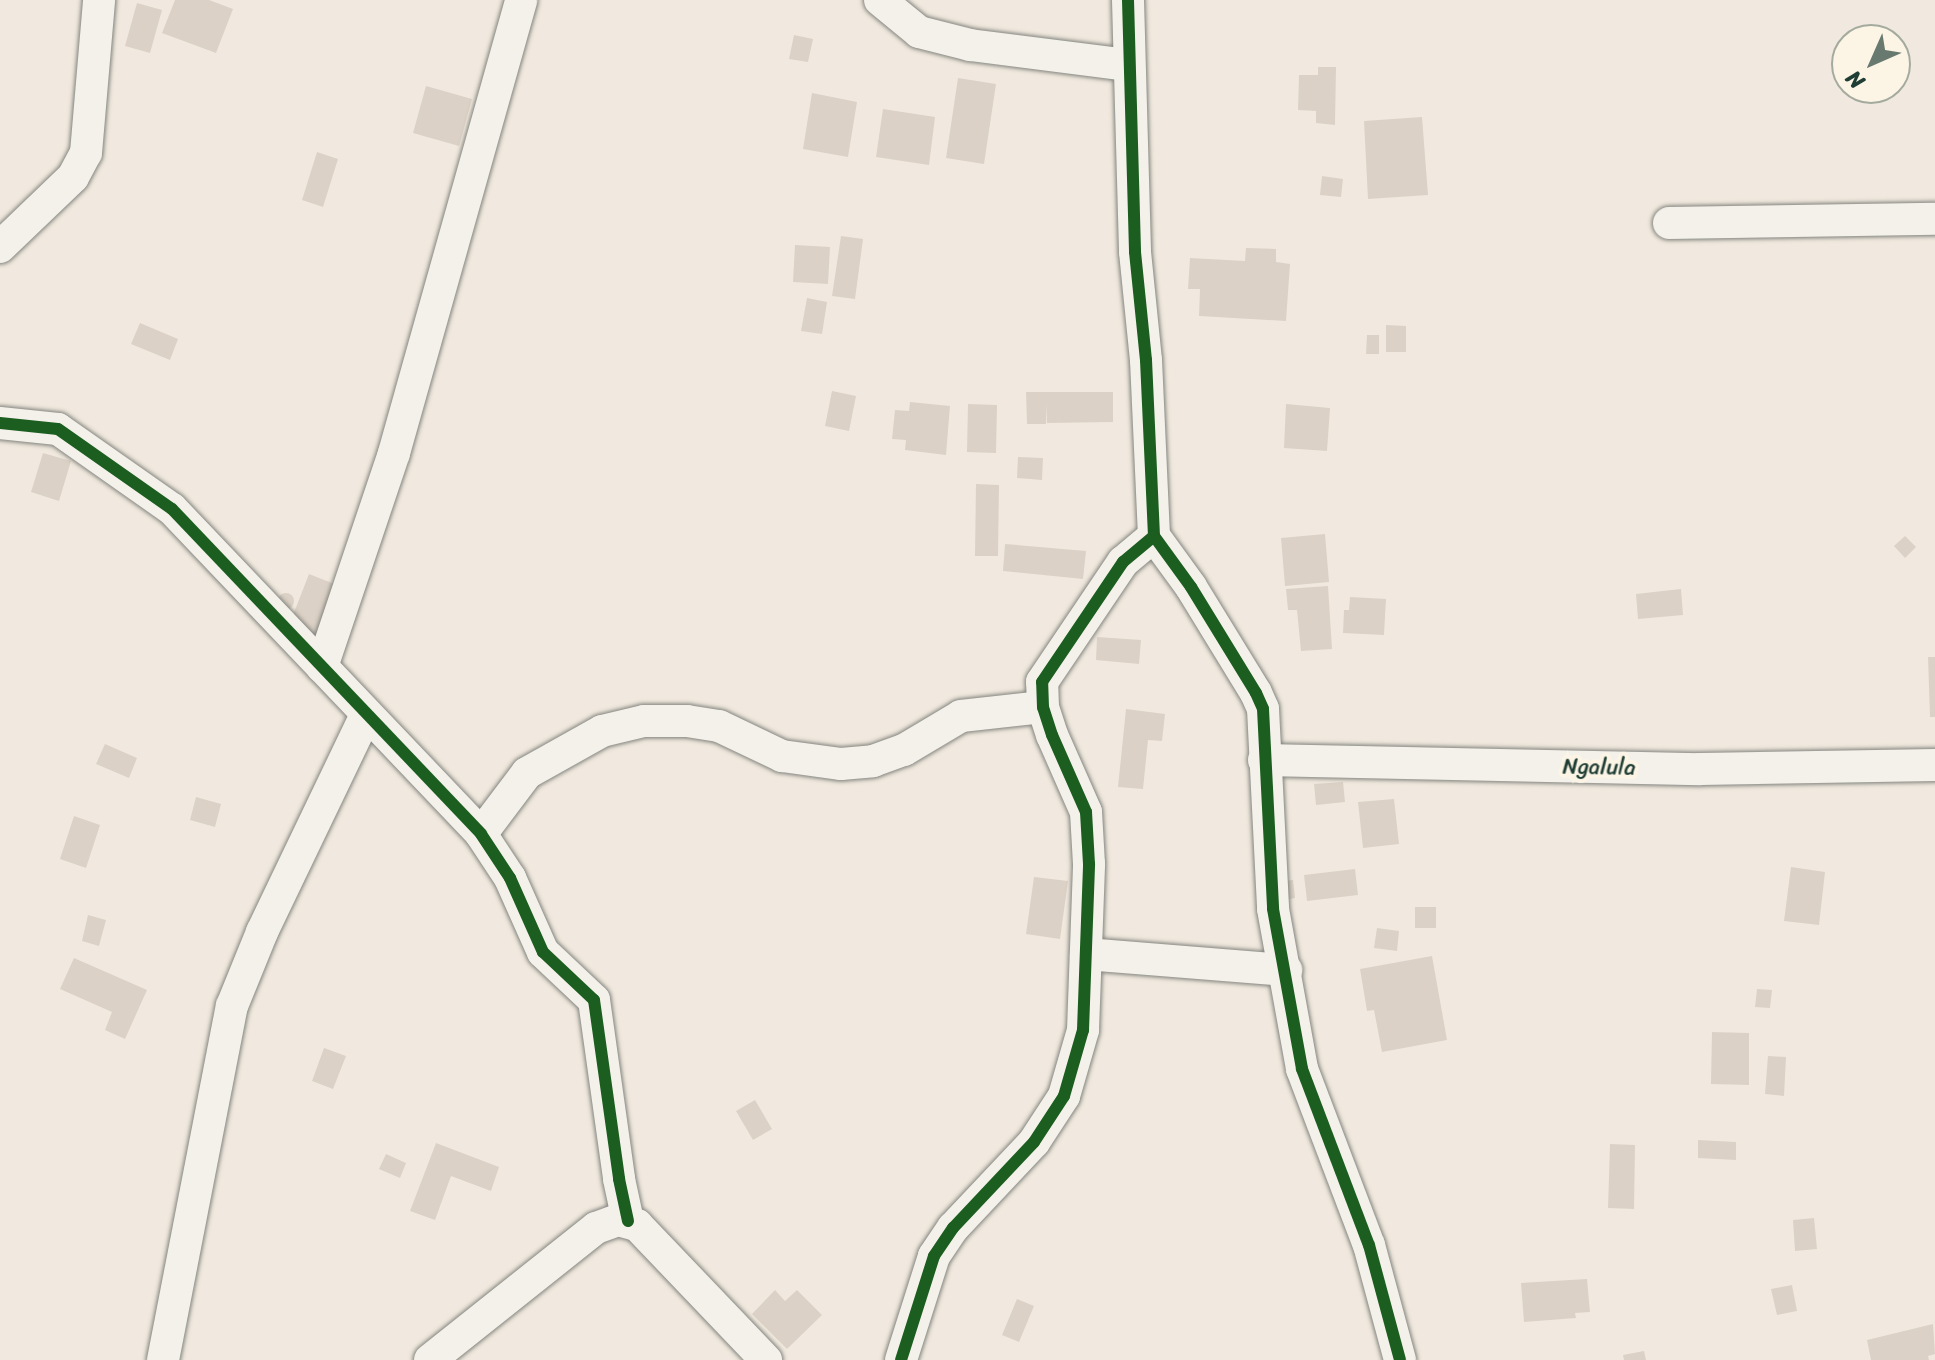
<!DOCTYPE html>
<html>
<head>
<meta charset="utf-8">
<style>
	body { margin:0 }
	#map { position:relative; width:1935px; height:1360px; overflow:hidden; background:#f1e9df; font-family:Sriracha,sans-serif }
	div>[style] { position:absolute }
	.building>* { inset:0; background:#dcd1c6 }
	.round { border-radius:50% }
	.roads { filter:drop-shadow(0 0 2px #83857f) drop-shadow(0 0 2px #83857f) }
	.minor>* { height:32px; margin:-16px; padding:0 16px; transform-origin:16px; border-radius:16px; background:#f4f1ea }
	.cycleway>* { height:12px; margin:-6px; padding:0 6px; transform-origin:6px; border-radius:6px; background:#1b5e20 }
	span { translate:-50% -50%; white-space:nowrap; text-align:center; line-height:1.15; -webkit-text-stroke:8px #fcf5e5; paint-order:stroke }
	.street-label { font-size:22px; color:#1f3d34 }
	.north { position:absolute; left:1831px; top:24px; width:80px; height:80px; box-sizing:border-box; background:#fcf5e5; border:2px solid #a4ab9e; border-radius:50%; rotate:225deg; font-size:22px; font-weight:700; line-height:32px; text-align:center; color:#1f3d34 }
	.north::after { content:''; display:block; margin:auto; width:28px; height:36px; background:#687970; clip-path:polygon(50% 0,100% 100%,50% 72%,0 100%) }
</style>
</head>
<body>
<div id="map">
	<div class="building">
		<i style="clip-path:polygon(175px 0,209px 0,233px 9px,216px 53px,162px 33px)"></i>
		<i style="clip-path:polygon(137px 3px,162px 10px,150px 53px,125px 46px)"></i>
		<i style="clip-path:polygon(794px 35px,813px 39px,808px 62px,789px 59px)"></i>
		<i style="clip-path:polygon(1318px 67px,1336px 67px,1335px 125px,1316px 123px,1316px 111px,1298px 110px,1299px 75px,1318px 75px)"></i>
		<i style="clip-path:polygon(958px 78px,996px 84px,984px 164px,946px 158px)"></i>
		<i style="clip-path:polygon(426px 86px,472px 99px,459px 146px,413px 133px)"></i>
		<i style="clip-path:polygon(812px 93px,857px 102px,848px 157px,803px 149px)"></i>
		<i style="clip-path:polygon(883px 109px,935px 117px,929px 165px,876px 157px)"></i>
		<i style="clip-path:polygon(1422px 117px,1428px 195px,1368px 199px,1364px 121px)"></i>
		<i style="clip-path:polygon(317px 152px,338px 159px,323px 207px,302px 200px)"></i>
		<i style="clip-path:polygon(1322px 176px,1343px 179px,1341px 197px,1320px 195px)"></i>
		<i style="clip-path:polygon(841px 236px,863px 239px,855px 299px,832px 296px)"></i>
		<i style="clip-path:polygon(795px 245px,830px 247px,828px 284px,793px 282px)"></i>
		<i style="clip-path:polygon(1246px 248px,1276px 249px,1276px 262px,1290px 264px,1286px 321px,1199px 316px,1200px 289px,1188px 289px,1190px 258px,1245px 261px)"></i>
		<i style="clip-path:polygon(807px 298px,827px 302px,822px 334px,801px 331px)"></i>
		<i style="clip-path:polygon(140px 323px,178px 339px,170px 360px,131px 344px)"></i>
		<i style="clip-path:polygon(1386px 325px,1406px 326px,1406px 352px,1386px 352px)"></i>
		<i style="clip-path:polygon(1367px 335px,1379px 335px,1379px 354px,1366px 354px)"></i>
		<i style="clip-path:polygon(832px 391px,856px 396px,849px 431px,825px 426px)"></i>
		<i style="clip-path:polygon(1026px 392px,1113px 392px,1113px 422px,1047px 423px,1046px 404px,1046px 424px,1027px 424px)"></i>
		<i style="clip-path:polygon(910px 402px,950px 406px,946px 455px,905px 450px,906px 440px,892px 439px,895px 410px,909px 411px)"></i>
		<i style="clip-path:polygon(968px 404px,997px 405px,996px 453px,967px 452px)"></i>
		<i style="clip-path:polygon(1286px 404px,1330px 408px,1327px 451px,1284px 448px)"></i>
		<i style="clip-path:polygon(43px 453px,71px 461px,59px 501px,31px 492px)"></i>
		<i style="clip-path:polygon(1018px 457px,1043px 458px,1042px 480px,1017px 478px)"></i>
		<i style="clip-path:polygon(976px 484px,999px 485px,998px 556px,975px 556px)"></i>
		<i style="clip-path:polygon(1325px 534px,1329px 582px,1285px 586px,1281px 538px)"></i>
		<i style="clip-path:polygon(1905px 536px,1916px 547px,1905px 558px,1894px 546px)"></i>
		<i style="clip-path:polygon(1005px 544px,1086px 551px,1083px 579px,1003px 571px)"></i>
		<i style="clip-path:polygon(309px 574px,337px 585px,316px 639px,288px 628px)"></i>
		<i style="clip-path:polygon(1328px 586px,1332px 649px,1301px 651px,1297px 610px,1288px 610px,1286px 589px)"></i>
		<i style="clip-path:polygon(1681px 589px,1683px 615px,1638px 619px,1636px 594px)"></i>
		<i class="round" style="left:278px;top:593px;width:16px;height:16px"></i>
		<i style="clip-path:polygon(1350px 597px,1386px 599px,1384px 635px,1343px 633px,1344px 610px,1349px 610px)"></i>
		<i style="clip-path:polygon(1097px 637px,1141px 640px,1139px 664px,1096px 660px)"></i>
		<i style="clip-path:polygon(1928px 657px,1935px 657px,1935px 717px,1930px 717px)"></i>
		<i style="clip-path:polygon(1126px 709px,1165px 714px,1162px 741px,1148px 740px,1143px 789px,1118px 787px)"></i>
		<i style="clip-path:polygon(105px 744px,137px 758px,129px 778px,96px 764px)"></i>
		<i style="clip-path:polygon(1343px 782px,1345px 802px,1316px 805px,1314px 784px)"></i>
		<i style="clip-path:polygon(196px 797px,221px 804px,215px 827px,190px 820px)"></i>
		<i style="clip-path:polygon(1394px 799px,1399px 844px,1363px 848px,1358px 802px)"></i>
		<i style="clip-path:polygon(74px 816px,100px 825px,86px 868px,60px 859px)"></i>
		<i style="clip-path:polygon(1791px 867px,1825px 872px,1819px 925px,1784px 921px)"></i>
		<i style="clip-path:polygon(1355px 869px,1358px 895px,1307px 901px,1304px 875px)"></i>
		<i style="clip-path:polygon(1034px 877px,1068px 881px,1060px 939px,1026px 934px)"></i>
		<i style="clip-path:polygon(1293px 880px,1295px 898px,1285px 900px,1283px 881px)"></i>
		<i style="clip-path:polygon(1415px 907px,1436px 907px,1436px 928px,1415px 928px)"></i>
		<i style="clip-path:polygon(88px 915px,106px 920px,99px 946px,82px 941px)"></i>
		<i style="clip-path:polygon(1377px 928px,1399px 931px,1397px 951px,1374px 948px)"></i>
		<i style="clip-path:polygon(1432px 956px,1447px 1040px,1382px 1052px,1374px 1010px,1367px 1011px,1360px 969px)"></i>
		<i style="clip-path:polygon(74px 958px,147px 990px,125px 1039px,105px 1030px,112px 1012px,60px 989px)"></i>
		<i style="clip-path:polygon(1757px 989px,1772px 990px,1770px 1008px,1755px 1007px)"></i>
		<i style="clip-path:polygon(1712px 1032px,1749px 1033px,1749px 1085px,1711px 1084px)"></i>
		<i style="clip-path:polygon(324px 1048px,346px 1056px,333px 1089px,312px 1081px)"></i>
		<i style="clip-path:polygon(1768px 1056px,1786px 1057px,1784px 1096px,1765px 1094px)"></i>
		<i style="clip-path:polygon(755px 1100px,772px 1129px,753px 1140px,736px 1111px)"></i>
		<i style="clip-path:polygon(1698px 1140px,1736px 1142px,1736px 1160px,1698px 1158px)"></i>
		<i style="clip-path:polygon(436px 1143px,499px 1167px,491px 1191px,451px 1176px,435px 1220px,410px 1211px)"></i>
		<i style="clip-path:polygon(1610px 1144px,1635px 1145px,1634px 1209px,1608px 1208px)"></i>
		<i style="clip-path:polygon(386px 1154px,406px 1163px,400px 1178px,379px 1169px)"></i>
		<i style="clip-path:polygon(1814px 1218px,1817px 1249px,1795px 1251px,1793px 1220px)"></i>
		<i style="clip-path:polygon(1587px 1279px,1590px 1312px,1575px 1313px,1576px 1318px,1524px 1322px,1521px 1283px)"></i>
		<i style="clip-path:polygon(1792px 1285px,1797px 1311px,1777px 1315px,1771px 1289px)"></i>
		<i style="clip-path:polygon(775px 1290px,785px 1301px,797px 1290px,822px 1315px,787px 1349px,752px 1314px)"></i>
		<i style="clip-path:polygon(1017px 1299px,1034px 1306px,1019px 1342px,1002px 1335px)"></i>
		<i style="clip-path:polygon(1933px 1324px,1935px 1354px,1928px 1356px,1929px 1360px,1871px 1360px,1867px 1340px)"></i>
		<i style="clip-path:polygon(1644px 1351px,1646px 1360px,1624px 1360px,1623px 1355px)"></i>
	</div>
	<div class="roads">
		<div class="minor">
			<i style="left:880px;top:0;width:50px;rotate:39.4deg"></i>
			<i style="left:919px;top:32px;width:53px;rotate:14.3deg"></i>
			<i style="left:970px;top:45px;width:160px;rotate:7.2deg"></i>
			<i style="left:1128px;top:0;width:252px;rotate:88.4deg"></i>
			<i style="left:1135px;top:252px;width:109px;rotate:84.2deg"></i>
			<i style="left:1146px;top:360px;width:176px;rotate:87.4deg"></i>
			<i style="left:1154px;top:536px;width:63px;rotate:54deg"></i>
			<i style="left:1191px;top:587px;width:124px;rotate:58.5deg"></i>
			<i style="left:1256px;top:693px;width:17px;rotate:66deg"></i>
			<i style="left:1263px;top:709px;width:200px;rotate:87.1deg"></i>
			<i style="left:1273px;top:909px;width:163px;rotate:79.7deg"></i>
			<i style="left:1302px;top:1069px;width:188px;rotate:69.2deg"></i>
			<i style="left:1369px;top:1245px;width:119px;rotate:74.9deg"></i>
			<i style="left:1669px;top:223px;width:266px;rotate:-0.9deg"></i>
			<i style="left:0;top:247px;width:101px;rotate:-43.8deg"></i>
			<i style="left:73px;top:177px;width:27px;rotate:-62deg"></i>
			<i style="left:86px;top:153px;width:154px;rotate:-85.1deg"></i>
			<i style="left:0;top:423px;width:58px;rotate:5.9deg"></i>
			<i style="left:58px;top:429px;width:139px;rotate:35.1deg"></i>
			<i style="left:172px;top:509px;width:448px;rotate:46.4deg"></i>
			<i style="left:481px;top:834px;width:53px;rotate:56.6deg"></i>
			<i style="left:510px;top:878px;width:81px;rotate:66deg"></i>
			<i style="left:543px;top:952px;width:70px;rotate:43.3deg"></i>
			<i style="left:594px;top:1000px;width:181px;rotate:82deg"></i>
			<i style="left:619px;top:1179px;width:43px;rotate:77.9deg"></i>
			<i style="left:322px;top:667px;width:226px;rotate:-71.4deg"></i>
			<i style="left:394px;top:453px;width:470px;rotate:-74.3deg"></i>
			<i style="left:1264px;top:760px;width:436px;rotate:1.2deg"></i>
			<i style="left:1700px;top:769px;width:235px;rotate:-1deg"></i>
			<i style="left:481px;top:834px;width:76px;rotate:-53deg"></i>
			<i style="left:527px;top:773px;width:86px;rotate:-29.2deg"></i>
			<i style="left:602px;top:731px;width:43px;rotate:-13.4deg"></i>
			<i style="left:644px;top:721px;width:43px"></i>
			<i style="left:687px;top:721px;width:32px;rotate:9deg"></i>
			<i style="left:719px;top:726px;width:70px;rotate:25.5deg"></i>
			<i style="left:782px;top:756px;width:60px;rotate:7.7deg"></i>
			<i style="left:841px;top:764px;width:32px;rotate:-5deg"></i>
			<i style="left:873px;top:761px;width:33px;rotate:-20deg"></i>
			<i style="left:904px;top:750px;width:66px;rotate:-30.8deg"></i>
			<i style="left:961px;top:716px;width:82px;rotate:-6.3deg"></i>
			<i style="left:1086px;top:954px;width:201px;rotate:4.6deg"></i>
			<i style="left:163px;top:1360px;width:361px;rotate:-79deg"></i>
			<i style="left:232px;top:1006px;width:80px;rotate:-67.9deg"></i>
			<i style="left:262px;top:932px;width:241px;rotate:-64.4deg"></i>
			<i style="left:430px;top:1360px;width:212px;rotate:-38.5deg"></i>
			<i style="left:596px;top:1228px;width:23px;rotate:-20deg"></i>
			<i style="left:618px;top:1220px;width:20px;rotate:15deg"></i>
			<i style="left:637px;top:1225px;width:187px;rotate:46.3deg"></i>
			<i style="left:901px;top:1360px;width:109px;rotate:-72.4deg"></i>
			<i style="left:934px;top:1256px;width:34px;rotate:-56deg"></i>
			<i style="left:953px;top:1228px;width:118px;rotate:-46.7deg"></i>
			<i style="left:1034px;top:1142px;width:55px;rotate:-56.9deg"></i>
			<i style="left:1064px;top:1096px;width:69px;rotate:-73.9deg"></i>
			<i style="left:1083px;top:1030px;width:166px;rotate:-87.9deg"></i>
			<i style="left:1089px;top:864px;width:52px;rotate:-93.3deg"></i>
			<i style="left:1086px;top:812px;width:84px;rotate:-113.8deg"></i>
			<i style="left:1052px;top:735px;width:29px;rotate:-108deg"></i>
			<i style="left:1043px;top:707px;width:25px;rotate:-92deg"></i>
			<i style="left:1042px;top:682px;width:145px;rotate:-56deg"></i>
			<i style="left:1123px;top:562px;width:40px;rotate:-40deg"></i>
		</div>
	</div>
	<div class="cycleway">
		<i style="left:1128px;top:0;width:252px;rotate:88.4deg"></i>
		<i style="left:1135px;top:252px;width:109px;rotate:84.2deg"></i>
		<i style="left:1146px;top:360px;width:176px;rotate:87.4deg"></i>
		<i style="left:1154px;top:536px;width:63px;rotate:54deg"></i>
		<i style="left:1191px;top:587px;width:124px;rotate:58.5deg"></i>
		<i style="left:1256px;top:693px;width:17px;rotate:66deg"></i>
		<i style="left:1263px;top:709px;width:200px;rotate:87.1deg"></i>
		<i style="left:1273px;top:909px;width:163px;rotate:79.7deg"></i>
		<i style="left:1302px;top:1069px;width:188px;rotate:69.2deg"></i>
		<i style="left:1369px;top:1245px;width:119px;rotate:74.9deg"></i>
		<i style="left:0;top:423px;width:58px;rotate:5.9deg"></i>
		<i style="left:58px;top:429px;width:139px;rotate:35.1deg"></i>
		<i style="left:172px;top:509px;width:448px;rotate:46.4deg"></i>
		<i style="left:481px;top:834px;width:53px;rotate:56.6deg"></i>
		<i style="left:510px;top:878px;width:81px;rotate:66deg"></i>
		<i style="left:543px;top:952px;width:70px;rotate:43.3deg"></i>
		<i style="left:594px;top:1000px;width:181px;rotate:82deg"></i>
		<i style="left:619px;top:1179px;width:43px;rotate:77.9deg"></i>
		<i style="left:901px;top:1360px;width:109px;rotate:-72.4deg"></i>
		<i style="left:934px;top:1256px;width:34px;rotate:-56deg"></i>
		<i style="left:953px;top:1228px;width:118px;rotate:-46.7deg"></i>
		<i style="left:1034px;top:1142px;width:55px;rotate:-56.9deg"></i>
		<i style="left:1064px;top:1096px;width:69px;rotate:-73.9deg"></i>
		<i style="left:1083px;top:1030px;width:166px;rotate:-87.9deg"></i>
		<i style="left:1089px;top:864px;width:52px;rotate:-93.3deg"></i>
		<i style="left:1086px;top:812px;width:84px;rotate:-113.8deg"></i>
		<i style="left:1052px;top:735px;width:29px;rotate:-108deg"></i>
		<i style="left:1043px;top:707px;width:25px;rotate:-92deg"></i>
		<i style="left:1042px;top:682px;width:145px;rotate:-56deg"></i>
		<i style="left:1123px;top:562px;width:40px;rotate:-40deg"></i>
	</div>
	<div class="street-label">
		<span style="left:1599px;top:767px;rotate:1deg">Ngalula</span>
	</div>
	<div class="north">N</div>
</div>
</body>
</html>
